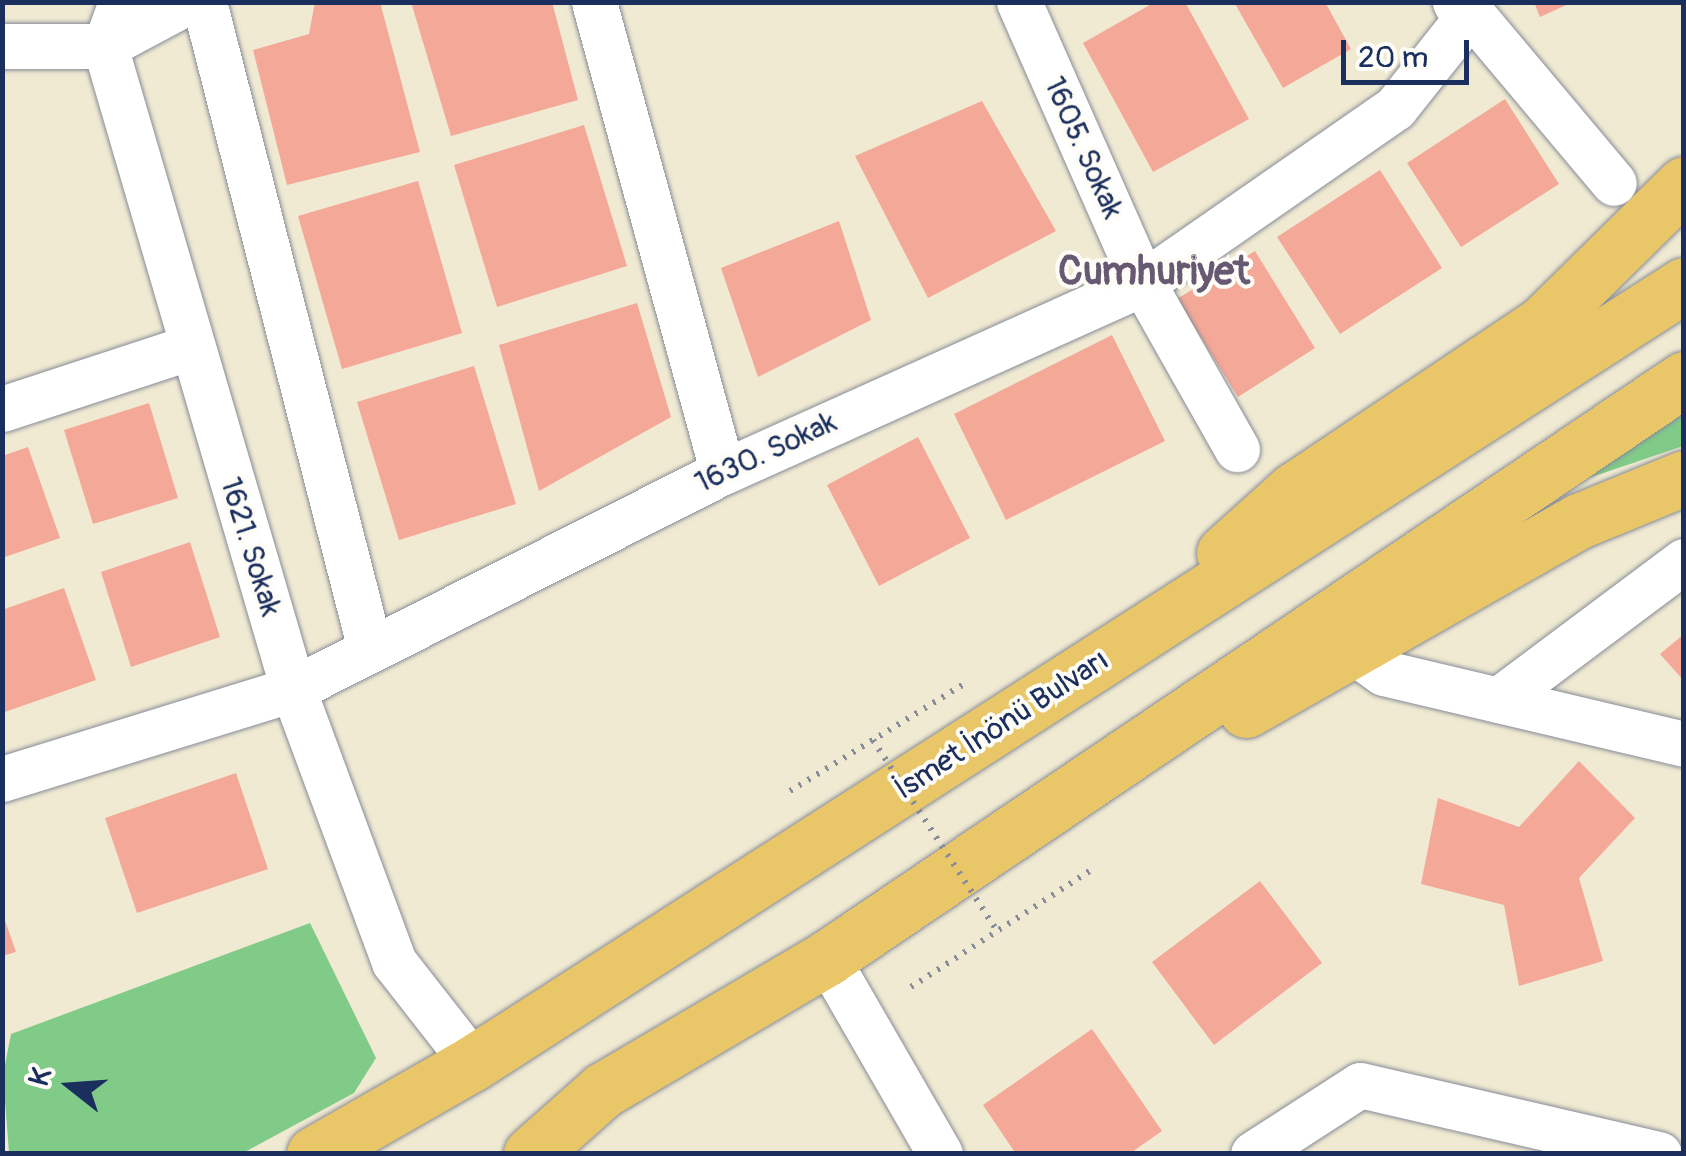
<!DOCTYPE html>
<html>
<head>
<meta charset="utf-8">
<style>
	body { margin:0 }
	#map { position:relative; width:1686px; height:1156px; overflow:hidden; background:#f1ead2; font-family:Pangolin,sans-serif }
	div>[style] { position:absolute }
	.green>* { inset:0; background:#81cb89 }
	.building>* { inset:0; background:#f4a898 }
	.path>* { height:6px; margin-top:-3px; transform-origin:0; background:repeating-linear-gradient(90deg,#868c98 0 2.5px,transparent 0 10.5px) }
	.roads { filter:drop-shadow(0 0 2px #868c98) drop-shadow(0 0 2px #868c98) }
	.street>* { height:45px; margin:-22.5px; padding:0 22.5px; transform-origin:22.5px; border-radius:22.5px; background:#fff }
	.primary>* { height:55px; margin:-27.5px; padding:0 27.5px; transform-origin:27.5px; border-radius:27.5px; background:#e9c769 }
	.path-bridge>* { height:6px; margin-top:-3px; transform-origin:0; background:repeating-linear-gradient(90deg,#868c98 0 2.5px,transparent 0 10.5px) }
	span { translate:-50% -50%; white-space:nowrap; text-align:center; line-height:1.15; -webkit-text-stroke:8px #fdfcf7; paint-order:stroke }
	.street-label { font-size:30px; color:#1b2f5e }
	.district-label { font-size:40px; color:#675972; font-weight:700 }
	.frame { position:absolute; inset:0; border:5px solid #1b2f5e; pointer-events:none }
	.north { position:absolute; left:20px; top:1036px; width:100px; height:100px; -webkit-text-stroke:8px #fdfcf7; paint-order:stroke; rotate:287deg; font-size:28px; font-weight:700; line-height:40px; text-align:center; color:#1b2f5e }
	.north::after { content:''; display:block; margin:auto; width:35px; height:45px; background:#1b2f5e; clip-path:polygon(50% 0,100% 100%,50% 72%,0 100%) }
	.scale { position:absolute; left:1341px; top:40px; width:128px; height:45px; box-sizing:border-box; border:5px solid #1b2f5e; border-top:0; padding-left:12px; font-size:30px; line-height:35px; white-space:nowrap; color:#1b2f5e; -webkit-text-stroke:8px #fdfcf7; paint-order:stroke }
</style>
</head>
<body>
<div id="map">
	<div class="green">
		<i style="clip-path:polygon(1683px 412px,1683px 446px,1577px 482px)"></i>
		<i style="clip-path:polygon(310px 923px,376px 1058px,354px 1093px,243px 1153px,9px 1153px,3px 1075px,11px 1034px)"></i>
	</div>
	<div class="building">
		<i style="clip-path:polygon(315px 2px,380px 2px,420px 152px,287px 185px,253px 50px,309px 34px)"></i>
		<i style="clip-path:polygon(411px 2px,552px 2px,578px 100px,451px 136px)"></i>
		<i style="clip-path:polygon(1155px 2px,1185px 2px,1249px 119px,1153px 172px,1083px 43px)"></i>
		<i style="clip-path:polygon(1234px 2px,1325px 2px,1351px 49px,1283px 88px)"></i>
		<i style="clip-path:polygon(1534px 2px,1573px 2px,1540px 17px)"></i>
		<i style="clip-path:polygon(1505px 99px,1559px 184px,1461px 247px,1407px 163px)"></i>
		<i style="clip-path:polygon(982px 101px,1056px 231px,928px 298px,855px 156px)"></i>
		<i style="clip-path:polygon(584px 125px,627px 266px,497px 307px,454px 165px)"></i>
		<i style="clip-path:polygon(1380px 170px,1442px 268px,1340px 334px,1277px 237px)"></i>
		<i style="clip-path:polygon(418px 181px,462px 333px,342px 369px,298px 216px)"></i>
		<i style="clip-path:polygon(839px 221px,871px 320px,758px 377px,721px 268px)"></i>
		<i style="clip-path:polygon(1255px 251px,1315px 348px,1238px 397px,1177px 299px)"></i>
		<i style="clip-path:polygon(637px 303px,671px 417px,539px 491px,499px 345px)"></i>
		<i style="clip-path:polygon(1112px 335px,1165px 441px,1006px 520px,954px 414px)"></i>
		<i style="clip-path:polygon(474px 366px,516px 504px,399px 540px,357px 402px)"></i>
		<i style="clip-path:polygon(149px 403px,178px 498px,93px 524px,64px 430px)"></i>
		<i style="clip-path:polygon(918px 437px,970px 538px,879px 586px,827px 485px)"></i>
		<i style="clip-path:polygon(28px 447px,60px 538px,2px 558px,2px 456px)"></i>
		<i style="clip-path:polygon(190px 542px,220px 637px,131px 667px,101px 572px)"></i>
		<i style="clip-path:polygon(64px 588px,96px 680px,2px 713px,2px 610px)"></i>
		<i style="clip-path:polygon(1684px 634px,1684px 681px,1660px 654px)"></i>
		<i style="clip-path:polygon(1579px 761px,1635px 818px,1579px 878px,1603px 961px,1519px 986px,1504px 905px,1421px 884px,1438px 798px,1519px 827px)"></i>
		<i style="clip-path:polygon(236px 773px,268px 869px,137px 913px,105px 818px)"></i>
		<i style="clip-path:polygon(1260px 881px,1322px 963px,1214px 1045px,1152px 962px)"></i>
		<i style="clip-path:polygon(2px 912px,16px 952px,2px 956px)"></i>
		<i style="clip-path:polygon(1092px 1029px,1162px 1131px,1129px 1154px,1016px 1154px,983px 1105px)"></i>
	</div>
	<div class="path">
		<i style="left:790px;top:791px;width:204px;rotate:-31.6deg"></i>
		<i style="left:911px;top:987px;width:217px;rotate:-33deg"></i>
	</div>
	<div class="roads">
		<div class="street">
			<i style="left:121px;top:2px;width:47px;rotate:110deg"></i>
			<i style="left:105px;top:46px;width:670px;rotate:73.7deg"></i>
			<i style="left:293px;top:689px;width:291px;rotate:69.7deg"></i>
			<i style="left:394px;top:962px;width:128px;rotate:52deg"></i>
			<i style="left:204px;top:2px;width:664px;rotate:75.61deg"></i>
			<i style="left:594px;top:2px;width:487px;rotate:74.7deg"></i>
			<i style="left:1019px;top:2px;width:307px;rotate:66.2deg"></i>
			<i style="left:1143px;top:283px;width:191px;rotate:60.5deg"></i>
			<i style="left:1462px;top:2px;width:236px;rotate:50deg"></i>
			<i style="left:2px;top:46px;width:103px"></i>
			<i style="left:105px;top:46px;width:93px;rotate:-28.2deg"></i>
			<i style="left:2px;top:409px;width:199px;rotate:-18.2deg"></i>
			<i style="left:1352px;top:650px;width:39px;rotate:36deg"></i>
			<i style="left:1384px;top:673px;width:308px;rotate:13.3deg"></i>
			<i style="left:1498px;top:700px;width:232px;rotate:-36.8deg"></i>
			<i style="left:2px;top:779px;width:305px;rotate:-17.2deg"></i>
			<i style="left:293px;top:689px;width:482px;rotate:-26.8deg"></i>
			<i style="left:723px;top:472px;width:461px;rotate:-24.2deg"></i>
			<i style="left:1143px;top:283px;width:307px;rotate:-34.8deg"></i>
			<i style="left:1395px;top:108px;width:112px;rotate:-51.5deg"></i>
			<i style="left:1465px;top:20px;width:21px;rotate:-119deg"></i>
			<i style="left:827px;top:958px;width:226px;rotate:60deg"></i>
			<i style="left:1253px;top:1154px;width:127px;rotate:-32.8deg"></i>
			<i style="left:1360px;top:1085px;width:307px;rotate:13deg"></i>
		</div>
		<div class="primary">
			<i style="left:1224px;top:553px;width:94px;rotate:-42deg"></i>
			<i style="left:1294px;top:490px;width:298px;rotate:-33.8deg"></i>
			<i style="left:1542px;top:324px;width:199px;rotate:-44.6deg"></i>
			<i style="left:1246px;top:710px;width:383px;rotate:-29.6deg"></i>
			<i style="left:1579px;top:521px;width:113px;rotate:-22.3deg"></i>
			<i style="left:314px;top:1154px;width:183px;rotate:-29.8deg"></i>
			<i style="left:473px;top:1063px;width:1439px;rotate:-32.72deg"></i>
			<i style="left:531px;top:1154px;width:96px;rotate:-41.6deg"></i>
			<i style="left:603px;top:1090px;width:260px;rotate:-30.5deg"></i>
			<i style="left:827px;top:958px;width:1034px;rotate:-34.04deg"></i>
		</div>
	</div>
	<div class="path-bridge">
		<i style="left:873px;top:740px;width:231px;rotate:57deg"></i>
	</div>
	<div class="street-label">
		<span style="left:1083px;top:148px;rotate:66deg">1605. Sokak</span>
		<span style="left:766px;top:453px;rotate:-25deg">1630. Sokak</span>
		<span style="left:250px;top:547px;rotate:73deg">1621. Sokak</span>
		<span style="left:1002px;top:725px;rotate:-33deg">İsmet İnönü Bulvarı</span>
	</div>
	<div class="district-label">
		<span style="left:1154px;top:272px">Cumhuriyet</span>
	</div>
	<div class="frame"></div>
	<div class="north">K</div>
	<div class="scale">20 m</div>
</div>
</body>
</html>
